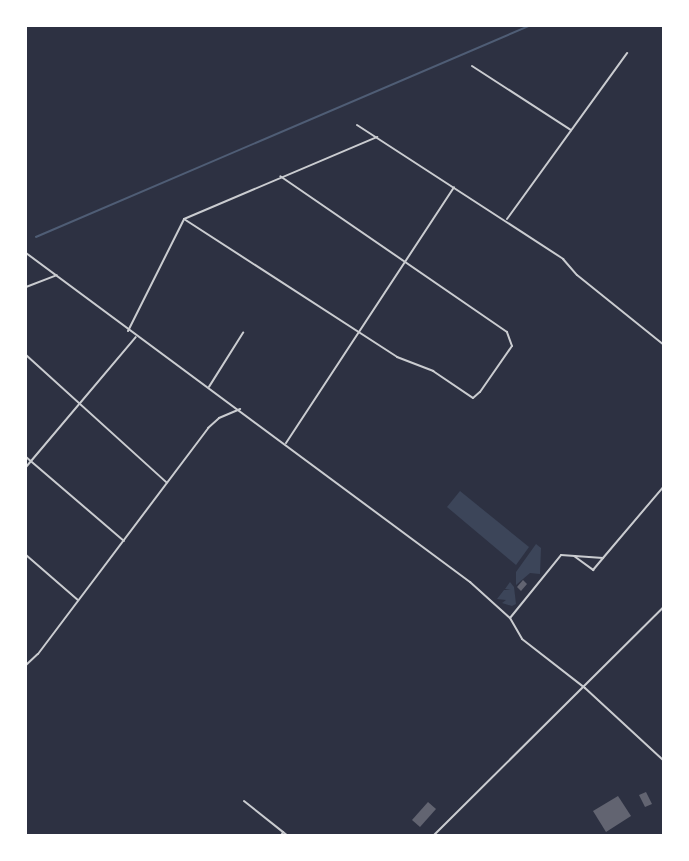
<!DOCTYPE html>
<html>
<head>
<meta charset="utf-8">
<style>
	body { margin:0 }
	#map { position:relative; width:689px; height:861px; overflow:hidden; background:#2d3142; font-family:Commissioner,sans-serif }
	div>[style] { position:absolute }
	.green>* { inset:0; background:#3c4559 }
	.stream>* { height:1.5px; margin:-0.75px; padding:0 0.75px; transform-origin:0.75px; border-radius:0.75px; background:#4f5d75 }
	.building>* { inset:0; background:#626471 }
	.service>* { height:1.5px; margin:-0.75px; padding:0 0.75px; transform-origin:0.75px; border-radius:0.75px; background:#caccd0 }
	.minor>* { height:2px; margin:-1px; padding:0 1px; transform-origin:1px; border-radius:1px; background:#caccd0 }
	span { translate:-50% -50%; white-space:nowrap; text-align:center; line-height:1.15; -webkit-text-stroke:6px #fff; paint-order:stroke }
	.frame { position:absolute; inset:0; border:27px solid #fff; pointer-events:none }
</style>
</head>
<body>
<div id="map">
	<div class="green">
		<i style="clip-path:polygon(460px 491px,529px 547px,516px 565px,447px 507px)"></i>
		<i style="clip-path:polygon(536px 544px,541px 548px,540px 574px,530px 573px,516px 585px,516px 572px)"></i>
		<i style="clip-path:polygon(510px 582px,514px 587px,516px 604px,512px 606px,502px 603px,506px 600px,497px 599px,504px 590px,511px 590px,505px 589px)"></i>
	</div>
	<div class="stream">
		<i style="left:26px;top:234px;width:1px;rotate:90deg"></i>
		<i style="left:36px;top:237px;width:536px;rotate:-23.17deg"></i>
	</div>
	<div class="building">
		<i style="clip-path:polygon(523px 580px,527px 584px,521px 591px,517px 587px)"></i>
		<i style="clip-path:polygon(646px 792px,652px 804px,645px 807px,639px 795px)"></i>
		<i style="clip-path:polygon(618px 796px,631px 816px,606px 832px,593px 811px)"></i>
		<i style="clip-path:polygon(428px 802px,436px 809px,420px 827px,412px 820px)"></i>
	</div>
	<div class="service">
		<i style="left:209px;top:387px;width:64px;rotate:-57.8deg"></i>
	</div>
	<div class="minor">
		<i style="left:472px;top:66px;width:118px;rotate:32.9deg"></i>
		<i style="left:357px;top:125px;width:246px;rotate:33deg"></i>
		<i style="left:563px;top:259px;width:21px;rotate:49deg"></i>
		<i style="left:577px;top:275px;width:112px;rotate:38.8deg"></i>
		<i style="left:184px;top:219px;width:254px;rotate:32.9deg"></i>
		<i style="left:397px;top:357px;width:39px;rotate:21deg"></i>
		<i style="left:433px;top:371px;width:48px;rotate:34deg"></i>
		<i style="left:473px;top:398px;width:9px;rotate:-41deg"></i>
		<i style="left:480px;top:392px;width:56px;rotate:-55.2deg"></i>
		<i style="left:512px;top:346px;width:15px;rotate:-110deg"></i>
		<i style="left:507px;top:332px;width:275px;rotate:-145.5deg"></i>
		<i style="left:507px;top:219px;width:205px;rotate:-54.1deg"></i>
		<i style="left:26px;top:253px;width:553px;rotate:36.54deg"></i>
		<i style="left:470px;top:582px;width:54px;rotate:42deg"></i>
		<i style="left:510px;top:618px;width:24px;rotate:60deg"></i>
		<i style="left:522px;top:639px;width:80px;rotate:37.9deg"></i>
		<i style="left:585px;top:688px;width:108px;rotate:42.7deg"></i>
		<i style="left:26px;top:287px;width:33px;rotate:-21deg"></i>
		<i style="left:128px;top:331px;width:125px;rotate:-63.4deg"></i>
		<i style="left:184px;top:219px;width:210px;rotate:-23deg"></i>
		<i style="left:26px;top:355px;width:190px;rotate:42.2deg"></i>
		<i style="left:286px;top:443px;width:306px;rotate:-56.7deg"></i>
		<i style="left:26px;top:457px;width:129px;rotate:40.6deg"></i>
		<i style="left:26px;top:467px;width:170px;rotate:-49.8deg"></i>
		<i style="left:26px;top:555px;width:69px;rotate:40.9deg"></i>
		<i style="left:574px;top:556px;width:24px;rotate:36deg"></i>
		<i style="left:593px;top:570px;width:16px;rotate:-50deg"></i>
		<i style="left:510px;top:618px;width:81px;rotate:-51deg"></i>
		<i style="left:561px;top:555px;width:42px;rotate:4.1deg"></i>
		<i style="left:603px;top:558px;width:94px;rotate:-49.7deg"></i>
		<i style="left:26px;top:665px;width:16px;rotate:-43deg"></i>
		<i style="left:38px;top:654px;width:283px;rotate:-53deg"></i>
		<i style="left:208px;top:428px;width:15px;rotate:-42deg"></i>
		<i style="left:219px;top:418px;width:23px;rotate:-23deg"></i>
		<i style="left:244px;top:801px;width:50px;rotate:38.5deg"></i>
		<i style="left:281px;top:836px;width:4px;rotate:-63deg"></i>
		<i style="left:283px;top:832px;width:6px;rotate:39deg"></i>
		<i style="left:433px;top:836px;width:325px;rotate:-44.8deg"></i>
	</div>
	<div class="frame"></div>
</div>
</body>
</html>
